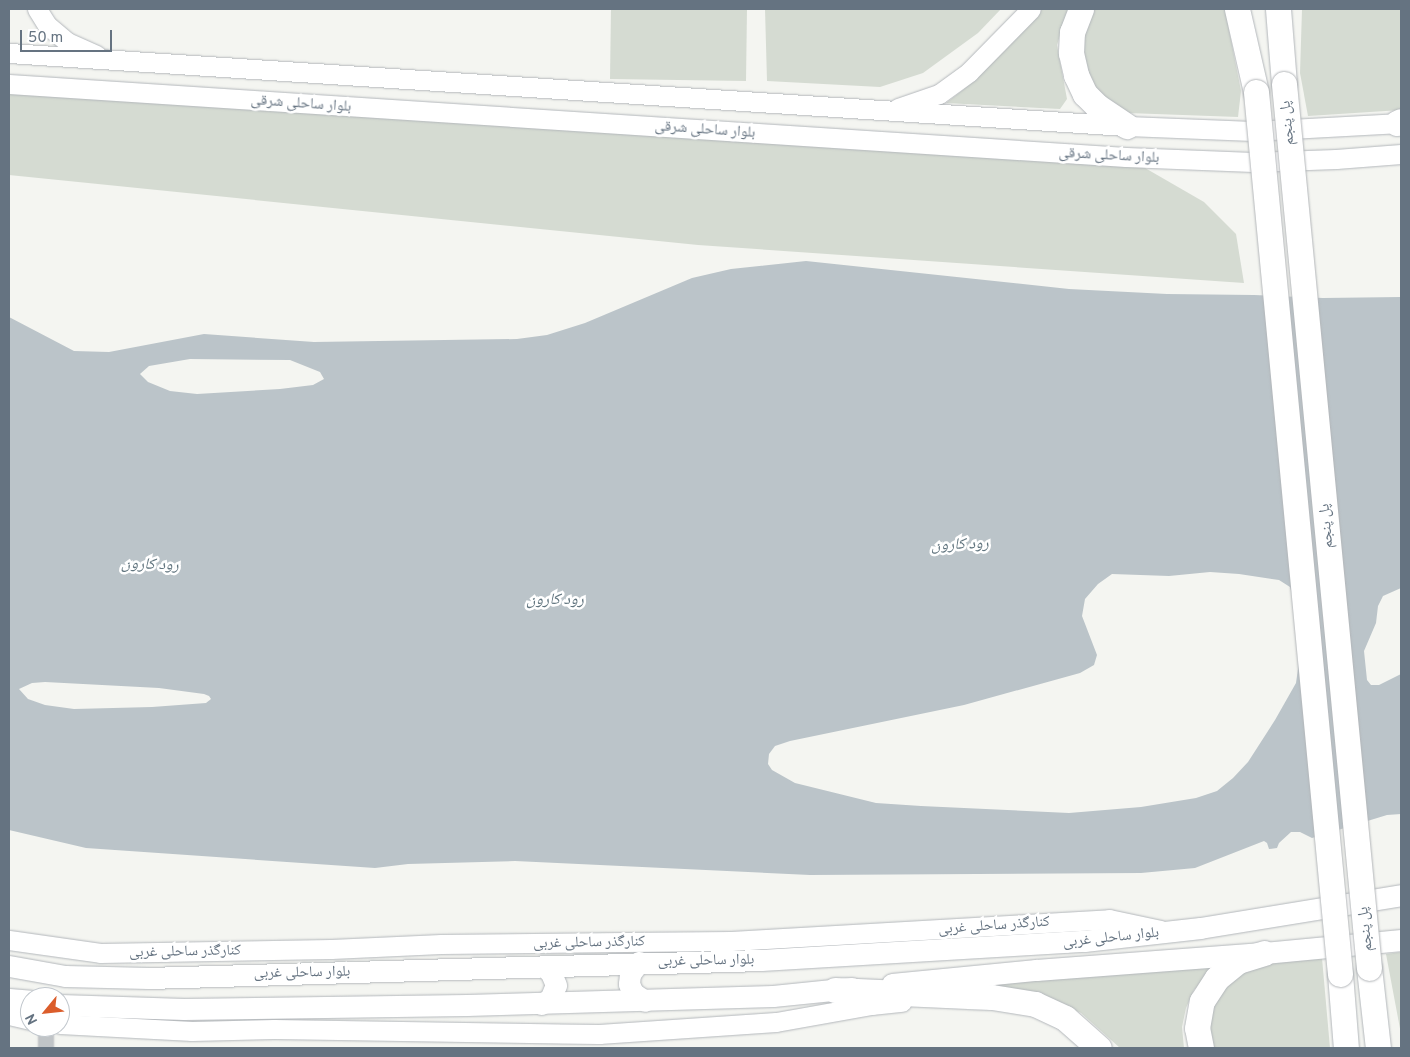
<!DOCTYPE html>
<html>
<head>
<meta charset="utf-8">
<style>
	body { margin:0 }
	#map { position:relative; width:1410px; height:1057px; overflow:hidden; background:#f4f5f1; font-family:Overpass,"Noto Naskh Arabic",sans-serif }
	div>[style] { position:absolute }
	.green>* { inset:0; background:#d5dbd2 }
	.water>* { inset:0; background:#bbc4c9 }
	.roads { filter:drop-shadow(0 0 1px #b3b7bb) drop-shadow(0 0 1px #b3b7bb) }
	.street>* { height:14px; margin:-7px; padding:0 7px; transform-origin:7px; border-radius:7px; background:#c0c4c7 }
	.secondary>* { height:19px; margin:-9.5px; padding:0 9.5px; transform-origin:9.5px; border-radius:9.5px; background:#fff }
	.primary>* { height:21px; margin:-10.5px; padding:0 10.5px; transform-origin:10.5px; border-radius:10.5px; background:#fff }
	.highway>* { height:25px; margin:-12.5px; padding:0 12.5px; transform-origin:12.5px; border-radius:12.5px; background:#fff }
	.bridges { filter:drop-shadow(0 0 1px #b3b6b9) drop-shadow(0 0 1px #b3b6b9) }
	.highway-bridge>* { height:25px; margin:-12.5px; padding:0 12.5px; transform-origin:12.5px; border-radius:12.5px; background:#fff }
	span { translate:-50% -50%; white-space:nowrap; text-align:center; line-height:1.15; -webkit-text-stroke:5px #fff; paint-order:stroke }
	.street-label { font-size:15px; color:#657381 }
	.water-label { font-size:16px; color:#60747e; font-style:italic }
	.frame { position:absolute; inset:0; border:10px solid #657381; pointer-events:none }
	.north { position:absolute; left:20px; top:987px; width:50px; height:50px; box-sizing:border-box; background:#fff; border:1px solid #c1c7cd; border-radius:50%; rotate:242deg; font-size:14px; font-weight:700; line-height:20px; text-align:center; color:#657381 }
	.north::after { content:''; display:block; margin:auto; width:18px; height:22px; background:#db5d2b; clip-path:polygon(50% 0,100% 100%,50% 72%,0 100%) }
	.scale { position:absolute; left:20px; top:30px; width:92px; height:22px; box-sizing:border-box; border:2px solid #657381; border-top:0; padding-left:6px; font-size:15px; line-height:18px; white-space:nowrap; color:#657381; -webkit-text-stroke:4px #fff; paint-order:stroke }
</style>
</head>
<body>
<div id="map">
	<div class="green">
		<i style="clip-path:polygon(611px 9px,747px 9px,746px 81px,610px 79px)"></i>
		<i style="clip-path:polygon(765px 9px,1001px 9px,978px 33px,923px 73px,880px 87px,767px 81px)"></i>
		<i style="clip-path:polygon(1042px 9px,1068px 9px,1057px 45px,1067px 99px,1060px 109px,946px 103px,964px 89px)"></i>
		<i style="clip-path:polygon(1093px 9px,1225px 9px,1241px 91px,1238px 117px,1127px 113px,1097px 92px,1085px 64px,1084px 26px)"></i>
		<i style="clip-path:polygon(1302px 9px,1401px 9px,1401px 110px,1308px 116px,1300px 73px)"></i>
		<i style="clip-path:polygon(9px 84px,1126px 157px,1204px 202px,1236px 234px,1244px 283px,698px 245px,9px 175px)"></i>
		<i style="clip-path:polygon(1401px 952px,1401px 1034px,1386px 954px)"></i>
		<i style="clip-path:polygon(1322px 958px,1330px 1048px,1202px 1048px,1208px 1000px,1241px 973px,1266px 962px)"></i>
		<i style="clip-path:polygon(1234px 961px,1207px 978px,1194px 990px,1186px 1008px,1182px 1027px,1184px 1048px,1120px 1048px,1081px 1013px,1054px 1000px,961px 988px)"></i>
	</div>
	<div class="water">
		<i style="clip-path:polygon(evenodd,806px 261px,1069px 289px,1167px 294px,1254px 295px,1323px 298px,1401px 297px,1401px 588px,1383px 596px,1378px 606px,1376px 623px,1364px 651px,1367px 680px,1371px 685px,1379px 685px,1401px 674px,1401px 814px,1387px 815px,1312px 838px,1300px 832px,1291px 832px,1279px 843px,1277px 848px,1269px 849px,1267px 843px,1264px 841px,1195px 868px,1141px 873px,810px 875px,515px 861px,408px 864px,375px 868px,86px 848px,9px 830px,9px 317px,74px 351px,109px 352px,204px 334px,314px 342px,517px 339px,547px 335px,585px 323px,692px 278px,731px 269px,806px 261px,190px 359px,290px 360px,320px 372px,324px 379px,313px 385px,280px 389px,197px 394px,170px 391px,148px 382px,140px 374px,149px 366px,190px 359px,806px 261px,1210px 572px,1239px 574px,1279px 580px,1290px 587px,1293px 598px,1299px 662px,1296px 683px,1275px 720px,1248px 762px,1233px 778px,1217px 791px,1196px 798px,1141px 807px,1069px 813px,921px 806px,876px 803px,795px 783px,772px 770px,768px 764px,769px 754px,775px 746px,790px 741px,964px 705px,1080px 673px,1094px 665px,1097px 655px,1082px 616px,1085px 599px,1098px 584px,1112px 574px,1169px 576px,1210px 572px,806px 261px,45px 682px,159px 688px,204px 694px,209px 696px,211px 699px,206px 703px,152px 707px,74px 709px,45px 705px,28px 699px,19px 689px,32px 683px,45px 682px)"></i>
	</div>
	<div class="roads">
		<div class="street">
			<i style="left:46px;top:1027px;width:21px;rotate:90deg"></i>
		</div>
		<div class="secondary">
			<i style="left:37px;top:9px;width:19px;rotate:58deg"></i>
			<i style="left:47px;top:25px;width:26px;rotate:40deg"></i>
			<i style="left:67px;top:42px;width:32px;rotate:24deg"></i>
			<i style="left:9px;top:53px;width:1120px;rotate:3.74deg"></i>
			<i style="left:1127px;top:126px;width:126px;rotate:2.3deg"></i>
			<i style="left:1253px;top:131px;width:148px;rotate:-3.1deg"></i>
			<i style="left:9px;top:84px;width:1119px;rotate:3.74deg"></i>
			<i style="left:1126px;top:157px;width:127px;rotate:2.3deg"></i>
			<i style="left:1253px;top:162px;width:83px;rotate:-2.1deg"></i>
			<i style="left:1336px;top:159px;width:65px;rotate:-4.4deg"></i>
			<i style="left:898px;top:108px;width:43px;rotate:-18.9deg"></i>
			<i style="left:939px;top:94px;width:37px;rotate:-36deg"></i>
			<i style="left:969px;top:72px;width:88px;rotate:-45.5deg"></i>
			<i style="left:9px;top:940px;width:92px;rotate:8.1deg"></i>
			<i style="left:100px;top:953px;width:231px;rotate:-1deg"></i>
			<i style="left:331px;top:949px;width:110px;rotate:-2.6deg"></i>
			<i style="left:441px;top:944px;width:290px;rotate:-0.6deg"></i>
			<i style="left:731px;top:941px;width:379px;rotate:-3.3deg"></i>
			<i style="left:1109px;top:919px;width:53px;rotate:11.9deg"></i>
			<i style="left:9px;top:1015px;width:22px;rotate:13deg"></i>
			<i style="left:60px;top:1024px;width:132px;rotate:3deg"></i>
			<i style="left:192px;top:1031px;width:82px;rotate:-1.4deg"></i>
			<i style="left:274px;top:1029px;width:325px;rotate:0.9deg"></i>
			<i style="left:599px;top:1034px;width:177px;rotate:-3.9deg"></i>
			<i style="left:776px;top:1022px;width:97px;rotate:-10.1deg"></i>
			<i style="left:871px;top:1005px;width:31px;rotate:-6deg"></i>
		</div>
		<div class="primary">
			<i style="left:639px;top:962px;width:15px;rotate:127deg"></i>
			<i style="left:630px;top:974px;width:10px;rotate:96deg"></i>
			<i style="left:629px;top:984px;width:10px;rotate:66deg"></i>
			<i style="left:633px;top:993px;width:14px;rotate:34deg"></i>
			<i style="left:9px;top:966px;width:57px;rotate:10.1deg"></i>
			<i style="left:65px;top:976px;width:83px;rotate:1.4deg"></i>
			<i style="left:148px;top:978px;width:613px;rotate:-1.68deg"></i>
			<i style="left:761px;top:960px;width:324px;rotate:-3.4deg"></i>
			<i style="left:1084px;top:941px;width:117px;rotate:-6.4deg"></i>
			<i style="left:1200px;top:928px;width:204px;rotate:-9.3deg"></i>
			<i style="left:892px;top:984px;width:145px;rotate:-5.6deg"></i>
			<i style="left:1036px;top:970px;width:229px;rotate:-4.3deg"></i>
			<i style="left:1264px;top:953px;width:138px;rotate:-5.4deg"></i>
			<i style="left:9px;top:999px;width:21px;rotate:5deg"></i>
			<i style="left:541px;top:1004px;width:10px;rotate:-29deg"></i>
			<i style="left:550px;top:999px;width:15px;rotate:-67deg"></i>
			<i style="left:556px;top:985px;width:15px;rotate:-113deg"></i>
			<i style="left:550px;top:971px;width:9px;rotate:-148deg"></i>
			<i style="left:60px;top:1005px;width:124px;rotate:1.8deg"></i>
			<i style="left:184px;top:1009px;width:283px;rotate:-0.8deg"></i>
			<i style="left:467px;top:1005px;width:306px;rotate:-1.7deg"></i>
			<i style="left:773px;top:996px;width:79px;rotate:-5.8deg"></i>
		</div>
		<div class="highway">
			<i style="left:1081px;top:9px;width:25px;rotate:111deg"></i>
			<i style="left:1072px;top:32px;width:21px;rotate:93deg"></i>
			<i style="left:1071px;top:53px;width:23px;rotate:77deg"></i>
			<i style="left:1076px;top:75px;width:21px;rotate:65deg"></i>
			<i style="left:1085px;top:94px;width:17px;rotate:45deg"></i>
			<i style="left:1097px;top:106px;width:36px;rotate:34deg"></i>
			<i style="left:1237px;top:9px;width:85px;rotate:77.1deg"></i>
			<i style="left:1278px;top:9px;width:75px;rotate:85.4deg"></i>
			<i style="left:1397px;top:123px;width:4px;rotate:-27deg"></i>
			<i style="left:1369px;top:968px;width:81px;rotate:83.6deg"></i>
			<i style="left:1340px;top:974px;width:74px;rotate:85.4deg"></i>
			<i style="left:835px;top:990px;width:157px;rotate:2.6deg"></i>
			<i style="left:992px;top:997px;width:44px;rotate:9.2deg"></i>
			<i style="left:1035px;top:1004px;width:33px;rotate:25deg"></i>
			<i style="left:1065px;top:1018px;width:45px;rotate:41.4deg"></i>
			<i style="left:1201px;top:1048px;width:20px;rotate:-101deg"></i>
			<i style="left:1197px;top:1028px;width:27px;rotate:-80deg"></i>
			<i style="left:1202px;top:1001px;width:27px;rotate:-57deg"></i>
			<i style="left:1217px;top:978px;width:27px;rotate:-39deg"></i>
			<i style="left:1238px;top:961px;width:27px;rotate:-17deg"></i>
		</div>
	</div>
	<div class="bridges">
		<div class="highway-bridge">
			<i style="left:1284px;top:84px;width:888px;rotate:84.51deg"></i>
			<i style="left:1256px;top:92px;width:886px;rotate:84.56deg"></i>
		</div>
	</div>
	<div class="street-label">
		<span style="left:301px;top:104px;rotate:4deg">بلوار ساحلی شرقی</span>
		<span style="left:1288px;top:123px;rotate:-95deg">پل پنجم</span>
		<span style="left:705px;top:130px;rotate:4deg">بلوار ساحلی شرقی</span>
		<span style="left:1109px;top:156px;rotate:3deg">بلوار ساحلی شرقی</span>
		<span style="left:1327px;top:526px;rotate:-95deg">پل پنجم</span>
		<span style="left:994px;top:926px;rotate:-4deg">کنارگذر ساحلی غربی</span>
		<span style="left:1366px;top:929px;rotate:-96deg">پل پنجم</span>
		<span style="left:1111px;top:938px;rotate:-6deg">بلوار ساحلی غربی</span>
		<span style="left:589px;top:943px;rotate:-1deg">کنارگذر ساحلی غربی</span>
		<span style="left:185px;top:952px;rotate:-1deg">کنارگذر ساحلی غربی</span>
		<span style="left:706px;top:961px;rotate:-1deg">بلوار ساحلی غربی</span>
		<span style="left:302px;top:973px;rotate:-1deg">بلوار ساحلی غربی</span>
	</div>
	<div class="water-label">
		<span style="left:960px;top:545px;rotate:-2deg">رود کارون</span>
		<span style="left:150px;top:565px;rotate:2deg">رود کارون</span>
		<span style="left:555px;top:600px">رود کارون</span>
	</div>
	<div class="frame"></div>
	<div class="north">N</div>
	<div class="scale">50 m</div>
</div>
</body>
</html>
